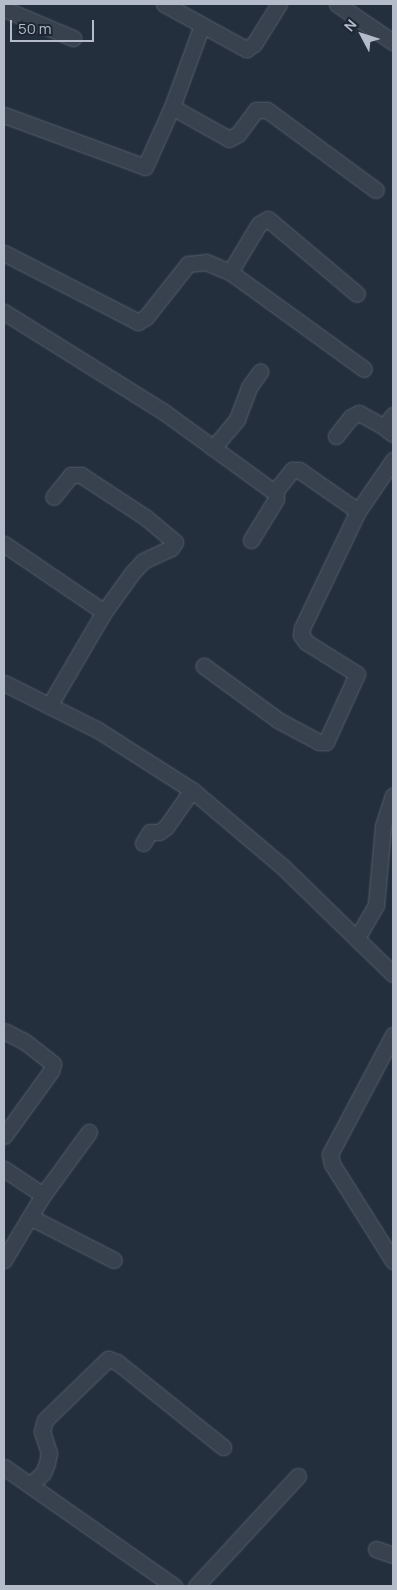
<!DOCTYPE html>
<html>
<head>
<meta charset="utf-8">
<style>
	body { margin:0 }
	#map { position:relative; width:397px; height:1590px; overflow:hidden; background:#242f3e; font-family:Manrope,sans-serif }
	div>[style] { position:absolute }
	.roads { filter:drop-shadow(0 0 1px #565f6c) drop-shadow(0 0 1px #565f6c) }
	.minor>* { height:15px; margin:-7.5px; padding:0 7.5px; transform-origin:7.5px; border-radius:7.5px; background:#38414e }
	span { translate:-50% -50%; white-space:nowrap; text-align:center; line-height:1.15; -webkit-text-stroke:4px #1d2633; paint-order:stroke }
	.frame { position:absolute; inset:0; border:5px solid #b4bcc9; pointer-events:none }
	.north { position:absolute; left:337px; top:10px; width:50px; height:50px; -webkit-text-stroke:4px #1d2633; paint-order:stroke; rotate:310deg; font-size:14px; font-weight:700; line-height:20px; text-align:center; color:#b4bcc9 }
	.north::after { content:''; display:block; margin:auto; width:18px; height:22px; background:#b4bcc9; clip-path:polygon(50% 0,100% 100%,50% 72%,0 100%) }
	.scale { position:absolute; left:10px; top:20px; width:84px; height:22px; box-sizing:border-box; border:2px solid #b4bcc9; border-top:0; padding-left:6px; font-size:15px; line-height:18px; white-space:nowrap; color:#b4bcc9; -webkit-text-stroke:4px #1d2633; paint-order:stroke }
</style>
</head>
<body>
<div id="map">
	<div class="roads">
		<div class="minor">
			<i style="left:164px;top:4px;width:94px;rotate:28.8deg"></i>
			<i style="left:246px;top:49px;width:9px;rotate:-32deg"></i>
			<i style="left:254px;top:44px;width:47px;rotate:-58deg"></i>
			<i style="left:337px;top:4px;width:68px;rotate:34.2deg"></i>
			<i style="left:4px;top:9px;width:75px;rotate:22.8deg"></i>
			<i style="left:172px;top:107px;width:65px;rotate:29.3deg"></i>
			<i style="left:229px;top:139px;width:10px;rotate:-29deg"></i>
			<i style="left:238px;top:134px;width:30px;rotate:-53deg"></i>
			<i style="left:256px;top:110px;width:11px"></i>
			<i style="left:267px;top:110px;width:135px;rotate:36.3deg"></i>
			<i style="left:4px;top:115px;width:150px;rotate:20.2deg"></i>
			<i style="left:145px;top:167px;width:66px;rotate:-65.8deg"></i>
			<i style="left:172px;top:107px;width:87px;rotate:-69.9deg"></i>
			<i style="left:4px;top:253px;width:151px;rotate:27.2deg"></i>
			<i style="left:138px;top:322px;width:9px;rotate:-32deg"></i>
			<i style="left:146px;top:317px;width:68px;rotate:-51.6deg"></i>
			<i style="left:188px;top:264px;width:18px;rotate:-6deg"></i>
			<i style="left:206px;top:262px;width:26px;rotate:23deg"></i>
			<i style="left:230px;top:272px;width:56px;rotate:-58.9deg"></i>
			<i style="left:259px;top:224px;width:10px;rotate:-29deg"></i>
			<i style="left:268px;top:219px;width:116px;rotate:40.1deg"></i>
			<i style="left:230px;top:272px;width:165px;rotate:35.9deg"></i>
			<i style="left:4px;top:312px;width:189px;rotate:32deg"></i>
			<i style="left:164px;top:412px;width:131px;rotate:36deg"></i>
			<i style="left:270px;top:489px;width:6px;rotate:9deg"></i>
			<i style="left:276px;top:490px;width:26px;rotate:-51deg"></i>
			<i style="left:292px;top:470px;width:7px"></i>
			<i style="left:299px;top:470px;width:72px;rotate:34.8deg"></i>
			<i style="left:358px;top:511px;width:130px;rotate:115.6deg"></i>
			<i style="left:302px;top:628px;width:7px;rotate:98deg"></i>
			<i style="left:301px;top:635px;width:9px;rotate:54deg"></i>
			<i style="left:306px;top:642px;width:60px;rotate:32.1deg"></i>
			<i style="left:357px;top:674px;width:75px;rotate:114.5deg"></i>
			<i style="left:326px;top:742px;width:7px;rotate:180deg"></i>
			<i style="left:319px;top:742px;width:47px;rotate:-151.8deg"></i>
			<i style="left:278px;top:720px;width:92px;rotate:-143.9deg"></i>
			<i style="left:393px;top:415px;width:15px;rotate:127deg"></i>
			<i style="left:384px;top:427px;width:11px;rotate:38deg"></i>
			<i style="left:336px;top:436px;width:24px;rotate:-52deg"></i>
			<i style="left:351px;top:417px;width:9px;rotate:-27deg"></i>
			<i style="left:359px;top:413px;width:29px;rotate:29deg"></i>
			<i style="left:213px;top:448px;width:38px;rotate:-50deg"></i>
			<i style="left:237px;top:419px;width:34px;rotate:-69deg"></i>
			<i style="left:249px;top:387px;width:19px;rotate:-54deg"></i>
			<i style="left:358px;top:511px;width:62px;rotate:-55.5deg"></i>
			<i style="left:251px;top:540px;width:48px;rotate:-58.6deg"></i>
			<i style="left:276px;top:499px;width:9px;rotate:-90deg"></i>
			<i style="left:4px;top:544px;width:121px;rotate:34.2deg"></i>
			<i style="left:4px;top:683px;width:105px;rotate:26.6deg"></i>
			<i style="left:98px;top:730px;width:112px;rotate:32.6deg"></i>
			<i style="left:192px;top:790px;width:118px;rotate:40.2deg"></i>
			<i style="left:282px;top:866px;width:155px;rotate:44.2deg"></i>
			<i style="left:49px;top:706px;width:109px;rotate:-59.7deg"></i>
			<i style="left:104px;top:612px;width:48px;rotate:-54.3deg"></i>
			<i style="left:132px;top:573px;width:16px;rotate:-47deg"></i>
			<i style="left:143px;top:561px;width:31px;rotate:-25deg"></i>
			<i style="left:171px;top:548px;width:7px;rotate:-56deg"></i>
			<i style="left:175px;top:542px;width:39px;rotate:-140deg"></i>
			<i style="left:145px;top:517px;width:77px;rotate:-146.7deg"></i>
			<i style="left:81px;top:475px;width:10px;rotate:180deg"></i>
			<i style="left:71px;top:475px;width:28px;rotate:129deg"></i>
			<i style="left:143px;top:843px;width:13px;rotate:-58deg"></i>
			<i style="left:150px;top:832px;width:9px"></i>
			<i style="left:159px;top:832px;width:9px;rotate:-36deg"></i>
			<i style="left:166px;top:827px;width:45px;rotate:-54.9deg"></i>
			<i style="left:357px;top:938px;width:38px;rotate:-60deg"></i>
			<i style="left:376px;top:905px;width:79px;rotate:-84.9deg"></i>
			<i style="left:383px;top:826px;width:32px;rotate:-72deg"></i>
			<i style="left:4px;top:1031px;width:22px;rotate:27deg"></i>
			<i style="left:24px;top:1041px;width:37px;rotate:38deg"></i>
			<i style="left:53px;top:1064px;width:7px;rotate:106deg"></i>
			<i style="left:51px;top:1071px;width:80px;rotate:125.9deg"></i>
			<i style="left:393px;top:1035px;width:135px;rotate:117.9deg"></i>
			<i style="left:330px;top:1154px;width:10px;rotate:79deg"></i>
			<i style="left:332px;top:1164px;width:115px;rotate:57.8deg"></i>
			<i style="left:4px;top:1169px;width:47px;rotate:33.7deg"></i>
			<i style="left:43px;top:1195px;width:76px;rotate:121deg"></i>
			<i style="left:43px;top:1195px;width:78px;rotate:-53.9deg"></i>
			<i style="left:30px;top:1217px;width:94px;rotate:27.1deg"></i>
			<i style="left:4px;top:1467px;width:208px;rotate:35deg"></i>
			<i style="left:30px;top:1485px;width:18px;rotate:-43deg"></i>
			<i style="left:43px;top:1473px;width:11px;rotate:-68deg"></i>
			<i style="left:47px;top:1463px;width:10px;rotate:-79deg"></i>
			<i style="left:49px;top:1453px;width:23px;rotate:-108deg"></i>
			<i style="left:42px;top:1431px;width:11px;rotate:-75deg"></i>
			<i style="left:45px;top:1420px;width:88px;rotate:-44.1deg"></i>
			<i style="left:108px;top:1359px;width:9px;rotate:18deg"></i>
			<i style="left:117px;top:1362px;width:136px;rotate:38.7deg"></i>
			<i style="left:376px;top:1549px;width:18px;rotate:19deg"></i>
			<i style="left:196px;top:1586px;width:150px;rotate:-47.2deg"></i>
		</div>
	</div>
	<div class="frame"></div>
	<div class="north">N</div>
	<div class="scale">50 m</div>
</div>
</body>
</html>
